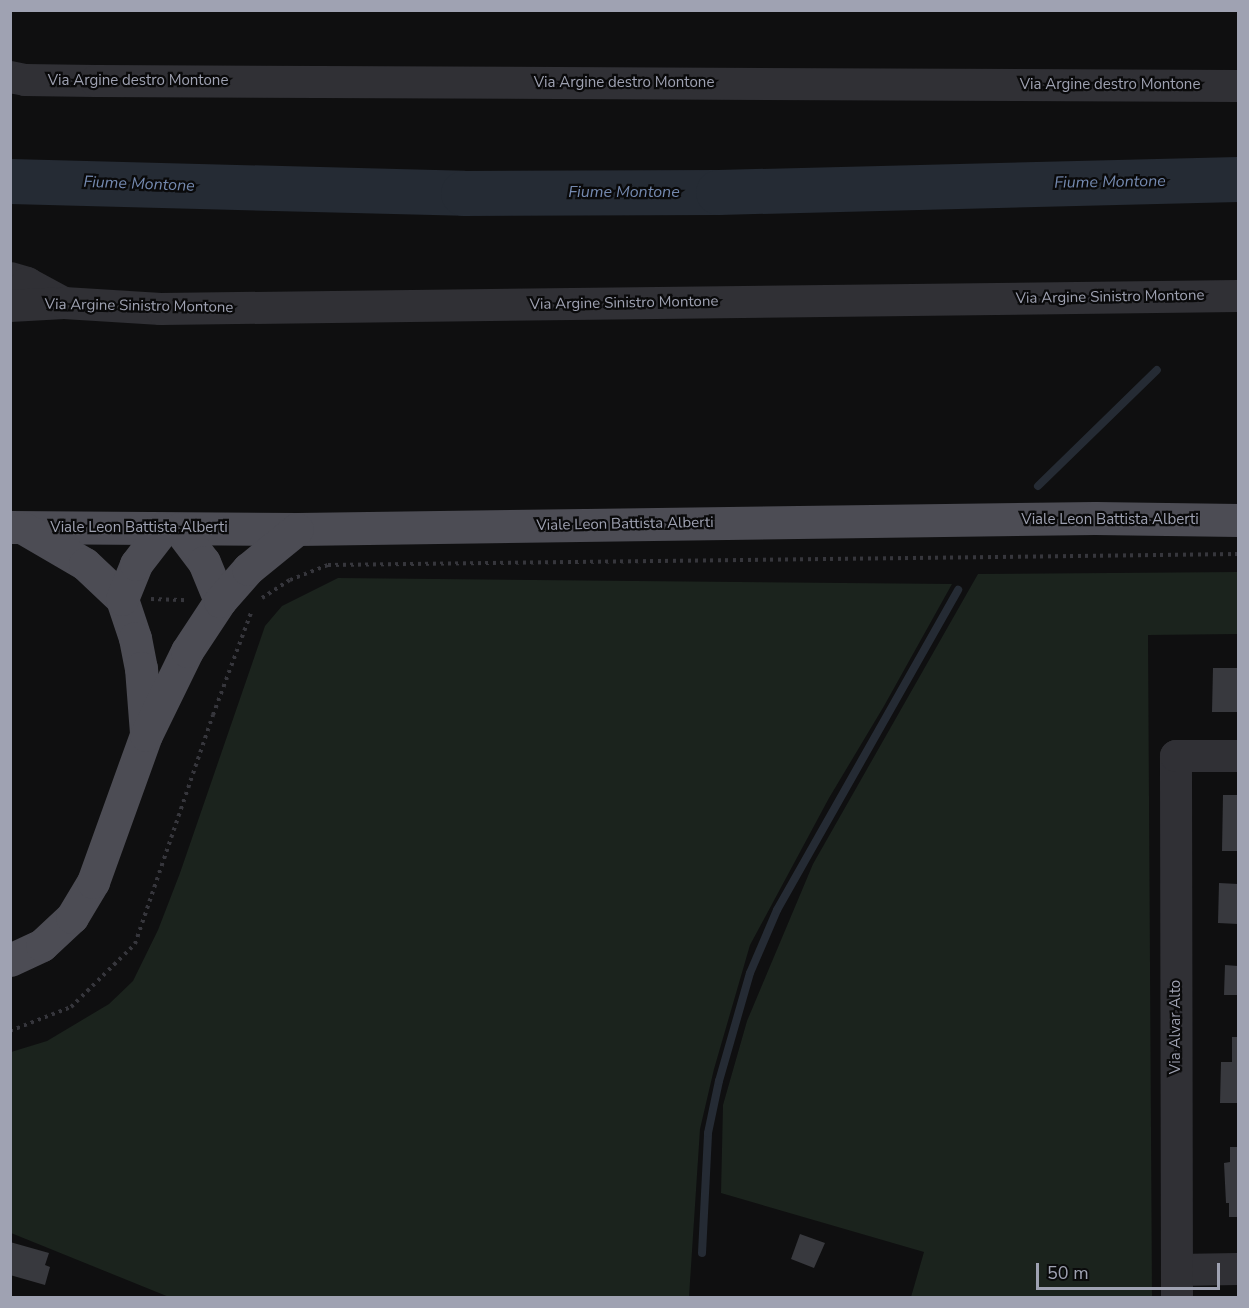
<!DOCTYPE html>
<html>
<head>
<meta charset="utf-8">
<style>
	body { margin:0 }
	#map { position:relative; width:1249px; height:1308px; overflow:hidden; background:#0f0f10; font-family:"Nunito Sans",sans-serif }
	div>[style] { position:absolute }
	.green>* { inset:0; background:#1b231d }
	.stream>* { height:8px; margin:-4px; padding:0 4px; transform-origin:4px; border-radius:4px; background:#252b34 }
	.river>* { height:45px; margin:-22.5px; padding:0 22.5px; transform-origin:22.5px; border-radius:22.5px; background:#252b34 }
	.building>* { inset:0; background:#38393e }
	.path>* { height:4px; margin-top:-2px; transform-origin:0; background:repeating-linear-gradient(90deg,#36363c 0 3px,transparent 0 7.5px) }
	.minor>* { height:32px; margin:-16px; padding:0 16px; transform-origin:16px; border-radius:16px; background:#303035 }
	.major>* { height:33px; margin:-16.5px; padding:0 16.5px; transform-origin:16.5px; border-radius:16.5px; background:#4c4c54 }
	span { translate:-50% -50%; white-space:nowrap; text-align:center; line-height:1.15; -webkit-text-stroke:4.5px #0a0a0b; paint-order:stroke }
	.street-label { font-size:15px; color:#9fa2b2 }
	.water-label { font-size:16px; color:#7489af; font-style:italic }
	.frame { position:absolute; inset:0; border:12px solid #9fa2b2; pointer-events:none }
	.scale { position:absolute; left:1036px; top:1263px; width:184px; height:27px; box-sizing:border-box; border:3px solid #9fa2b2; border-top:0; padding-left:8px; font-size:18px; line-height:21px; white-space:nowrap; color:#9fa2b2; -webkit-text-stroke:4px #0a0a0b; paint-order:stroke }
</style>
</head>
<body>
<div id="map">
	<div class="green">
		<i style="clip-path:polygon(1238px 572px,1238px 634px,1148px 635px,1152px 1297px,911px 1297px,924px 1252px,721px 1193px,723px 1105px,747px 1021px,813px 864px,978px 574px)"></i>
		<i style="clip-path:polygon(338px 578px,952px 584px,884px 706px,829px 798px,750px 945px,714px 1069px,700px 1129px,689px 1297px,169px 1297px,11px 1233px,11px 1052px,47px 1041px,109px 1004px,133px 981px,158px 930px,180px 873px,265px 626px,282px 606px)"></i>
	</div>
	<div class="stream">
		<i style="left:1038px;top:486px;width:166px;rotate:-44.3deg"></i>
		<i style="left:702px;top:1253px;width:120px;rotate:-87.1deg"></i>
		<i style="left:708px;top:1133px;width:53px;rotate:-78.1deg"></i>
		<i style="left:719px;top:1081px;width:112px;rotate:-74deg"></i>
		<i style="left:750px;top:973px;width:69px;rotate:-66.8deg"></i>
		<i style="left:777px;top:910px;width:368px;rotate:-60.5deg"></i>
	</div>
	<div class="river">
		<i style="left:10px;top:181px;width:453px;rotate:1.5deg"></i>
		<i style="left:463px;top:193px;width:255px;rotate:-0.2deg"></i>
		<i style="left:718px;top:192px;width:520px;rotate:-1.43deg"></i>
	</div>
	<div class="building">
		<i style="clip-path:polygon(1213px 668px,1238px 668px,1238px 712px,1212px 712px)"></i>
		<i style="clip-path:polygon(1223px 795px,1238px 795px,1238px 851px,1222px 851px)"></i>
		<i style="clip-path:polygon(1219px 883px,1238px 884px,1238px 924px,1218px 923px)"></i>
		<i style="clip-path:polygon(1225px 965px,1238px 966px,1238px 995px,1224px 995px)"></i>
		<i style="clip-path:polygon(1232px 1037px,1238px 1037px,1238px 1103px,1220px 1103px,1221px 1062px,1232px 1062px)"></i>
		<i style="clip-path:polygon(1230px 1147px,1238px 1147px,1238px 1217px,1229px 1217px,1229px 1203px,1226px 1203px,1224px 1163px,1230px 1162px)"></i>
		<i style="clip-path:polygon(800px 1234px,825px 1243px,814px 1268px,791px 1259px)"></i>
		<i style="clip-path:polygon(10px 1242px,49px 1253px,45px 1265px,50px 1267px,45px 1285px,10px 1275px)"></i>
	</div>
	<div class="path">
		<i style="left:262px;top:598px;width:33px;rotate:-33deg"></i>
		<i style="left:290px;top:580px;width:41px;rotate:-21.5deg"></i>
		<i style="left:328px;top:565px;width:910px;rotate:-0.69deg"></i>
		<i style="left:151px;top:599px;width:37px;rotate:2deg"></i>
		<i style="left:10px;top:1031px;width:66px;rotate:-21.5deg"></i>
		<i style="left:71px;top:1007px;width:90px;rotate:-44.5deg"></i>
		<i style="left:135px;top:944px;width:242px;rotate:-71.2deg"></i>
		<i style="left:213px;top:715px;width:112px;rotate:-69.6deg"></i>
	</div>
	<div class="minor">
		<i style="left:10px;top:77px;width:15px;rotate:11deg"></i>
		<i style="left:25px;top:80px;width:71px;rotate:0.8deg"></i>
		<i style="left:96px;top:81px;width:1142px;rotate:0.25deg"></i>
		<i style="left:10px;top:278px;width:18px;rotate:16deg"></i>
		<i style="left:27px;top:283px;width:42px;rotate:28.4deg"></i>
		<i style="left:10px;top:306px;width:54px;rotate:-3.2deg"></i>
		<i style="left:64px;top:303px;width:97px;rotate:3.5deg"></i>
		<i style="left:161px;top:309px;width:1077px;rotate:-0.69deg"></i>
		<i style="left:1177px;top:1270px;width:61px;rotate:-0.9deg"></i>
		<i style="left:1177px;top:1298px;width:542px;rotate:-90.11deg"></i>
		<i style="left:1176px;top:756px;width:62px"></i>
	</div>
	<div class="major">
		<i style="left:10px;top:527px;width:287px;rotate:0.4deg"></i>
		<i style="left:297px;top:529px;width:798px;rotate:-0.79deg"></i>
		<i style="left:1095px;top:518px;width:143px;rotate:0.8deg"></i>
		<i style="left:25px;top:529px;width:69px;rotate:30.3deg"></i>
		<i style="left:85px;top:564px;width:51px;rotate:43.4deg"></i>
		<i style="left:122px;top:599px;width:41px;rotate:71.6deg"></i>
		<i style="left:135px;top:638px;width:31px;rotate:79deg"></i>
		<i style="left:141px;top:668px;width:65px;rotate:85.6deg"></i>
		<i style="left:179px;top:529px;width:41px;rotate:52.9deg"></i>
		<i style="left:204px;top:562px;width:42px;rotate:67.7deg"></i>
		<i style="left:122px;top:599px;width:38px;rotate:-68deg"></i>
		<i style="left:136px;top:564px;width:44px;rotate:-52.4deg"></i>
		<i style="left:10px;top:960px;width:35px;rotate:-25deg"></i>
		<i style="left:42px;top:945px;width:41px;rotate:-43deg"></i>
		<i style="left:72px;top:917px;width:41px;rotate:-59deg"></i>
		<i style="left:93px;top:882px;width:156px;rotate:-70.2deg"></i>
		<i style="left:146px;top:735px;width:93px;rotate:-64deg"></i>
		<i style="left:187px;top:651px;width:60px;rotate:-56.6deg"></i>
		<i style="left:220px;top:601px;width:43px;rotate:-48.8deg"></i>
		<i style="left:248px;top:569px;width:63px;rotate:-39.2deg"></i>
	</div>
	<div class="street-label">
		<span style="left:138px;top:81px">Via Argine destro Montone</span>
		<span style="left:624px;top:83px">Via Argine destro Montone</span>
		<span style="left:1110px;top:85px">Via Argine destro Montone</span>
		<span style="left:1110px;top:297px;rotate:-1deg">Via Argine Sinistro Montone</span>
		<span style="left:624px;top:303px;rotate:-1deg">Via Argine Sinistro Montone</span>
		<span style="left:139px;top:306px;rotate:1deg">Via Argine Sinistro Montone</span>
		<span style="left:1110px;top:520px">Viale Leon Battista Alberti</span>
		<span style="left:625px;top:524px;rotate:-1deg">Viale Leon Battista Alberti</span>
		<span style="left:139px;top:528px">Viale Leon Battista Alberti</span>
		<span style="left:1176px;top:1027px;rotate:-90deg">Via Alvar Alto</span>
	</div>
	<div class="water-label">
		<span style="left:1110px;top:182px;rotate:-1deg">Fiume Montone</span>
		<span style="left:139px;top:184px;rotate:2deg">Fiume Montone</span>
		<span style="left:624px;top:192px">Fiume Montone</span>
	</div>
	<div class="frame"></div>
	<div class="scale">50 m</div>
</div>
</body>
</html>
